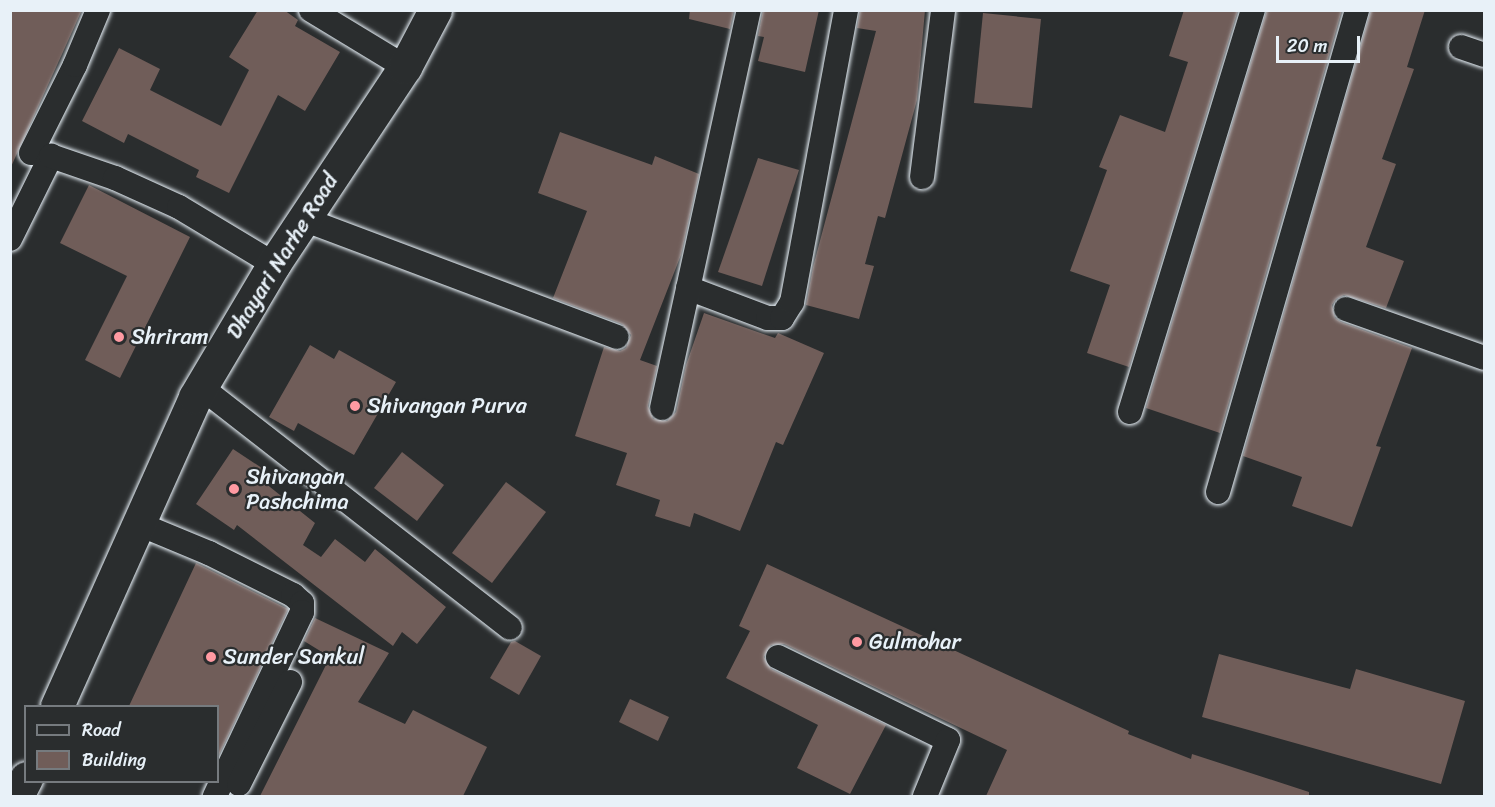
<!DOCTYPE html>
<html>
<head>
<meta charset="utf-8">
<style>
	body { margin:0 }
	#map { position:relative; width:1495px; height:807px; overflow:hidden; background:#2a2d2e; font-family:Sriracha,sans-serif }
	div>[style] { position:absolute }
	.building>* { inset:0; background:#705d59 }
	.roads { filter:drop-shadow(0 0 2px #e8f1f8) drop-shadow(0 0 2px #e8f1f8) }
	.street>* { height:24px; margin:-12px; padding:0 12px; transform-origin:12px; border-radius:12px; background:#2a2d2e }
	.secondary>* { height:33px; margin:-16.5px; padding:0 16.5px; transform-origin:16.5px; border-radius:16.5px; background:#2a2d2e }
	.dots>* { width:16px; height:16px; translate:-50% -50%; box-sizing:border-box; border:3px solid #2a2d2e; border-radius:50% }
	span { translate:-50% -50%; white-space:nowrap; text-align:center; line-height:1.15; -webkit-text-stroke:4.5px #2a2d2e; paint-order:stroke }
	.street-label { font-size:22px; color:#e8f1f8 }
	.poi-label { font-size:22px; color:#e8f1f8 }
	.left { translate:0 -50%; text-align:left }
	.frame { position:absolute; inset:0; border:12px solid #e8f1f8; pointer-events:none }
	.legend { position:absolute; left:24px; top:705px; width:195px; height:78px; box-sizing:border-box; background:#2a2d2e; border:2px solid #767b7f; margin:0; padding:8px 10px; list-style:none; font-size:18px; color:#e8f1f8 }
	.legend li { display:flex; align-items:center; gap:12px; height:30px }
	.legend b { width:30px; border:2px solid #767b7f }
	.scale { position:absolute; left:1276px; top:36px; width:84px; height:27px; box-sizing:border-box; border:3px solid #e8f1f8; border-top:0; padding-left:8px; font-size:18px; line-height:21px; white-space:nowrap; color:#e8f1f8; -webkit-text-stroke:4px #2a2d2e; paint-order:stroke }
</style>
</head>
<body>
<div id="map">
	<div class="building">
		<i style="clip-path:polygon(10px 10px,82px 10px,10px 169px)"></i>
		<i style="clip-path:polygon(258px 10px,284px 10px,298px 20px,295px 26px,340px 52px,305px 111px,278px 95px,229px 193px,196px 177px,199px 170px,128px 134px,124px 143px,82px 121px,119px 48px,160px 69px,150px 90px,221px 126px,249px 70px,229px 57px)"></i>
		<i style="clip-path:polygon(690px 10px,734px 10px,730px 29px,689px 19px)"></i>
		<i style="clip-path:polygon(763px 10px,819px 10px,805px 72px,758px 61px,764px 37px,758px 36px)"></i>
		<i style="clip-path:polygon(860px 10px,925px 10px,917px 100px,885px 218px,878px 216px,865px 264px,874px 266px,859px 319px,806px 305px,813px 267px,876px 31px,857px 28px)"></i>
		<i style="clip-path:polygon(1184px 10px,1238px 10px,1129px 367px,1087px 353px,1110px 285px,1070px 271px,1107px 170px,1099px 167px,1120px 115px,1165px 132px,1188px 62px,1169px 56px)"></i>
		<i style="clip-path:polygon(1267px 10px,1342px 10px,1220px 433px,1146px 408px)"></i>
		<i style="clip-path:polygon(1371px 10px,1425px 10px,1407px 67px,1414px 69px,1382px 159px,1396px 164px,1366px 247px,1404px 261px,1386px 308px,1344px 295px,1336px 299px,1332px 305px,1335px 318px,1341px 322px,1412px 348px,1376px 446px,1381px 447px,1352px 527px,1292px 506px,1302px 477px,1243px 456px)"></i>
		<i style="clip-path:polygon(983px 13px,1041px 19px,1032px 108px,974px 103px)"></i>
		<i style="clip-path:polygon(560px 132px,652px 165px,655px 156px,699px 174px,681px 255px,640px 360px,657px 366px,648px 406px,653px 419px,667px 421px,676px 412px,686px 365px,704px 313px,775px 338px,778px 333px,824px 353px,783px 445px,776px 442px,740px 531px,694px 513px,690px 527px,655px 516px,660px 500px,616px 485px,627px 453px,575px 436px,604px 347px,620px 351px,626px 348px,631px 335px,622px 324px,553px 298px,587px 211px,538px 193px)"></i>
		<i style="clip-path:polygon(758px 158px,799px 170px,762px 286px,718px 272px)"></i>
		<i style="clip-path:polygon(89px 185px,190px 237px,120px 378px,85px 360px,127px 276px,60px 243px)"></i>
		<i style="clip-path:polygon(310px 345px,334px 359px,339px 350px,396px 382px,354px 455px,298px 423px,294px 431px,269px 417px)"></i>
		<i style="clip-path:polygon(233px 449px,271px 474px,265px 483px,315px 523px,303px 545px,321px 557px,335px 539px,365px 562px,375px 549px,446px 607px,417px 644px,402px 632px,393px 646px,237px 525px,234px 530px,196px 504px)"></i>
		<i style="clip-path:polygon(402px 452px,444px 485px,417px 521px,374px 488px)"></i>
		<i style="clip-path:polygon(506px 482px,546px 512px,492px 583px,452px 553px)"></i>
		<i style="clip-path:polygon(196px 563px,288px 609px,218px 757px,218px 706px,129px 706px)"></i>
		<i style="clip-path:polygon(767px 564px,1129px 731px,1128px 734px,1191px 759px,1192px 754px,1309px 792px,1309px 796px,986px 796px,1007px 750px,784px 644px,771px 645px,764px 657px,771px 669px,886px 725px,850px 794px,797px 768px,818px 725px,726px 678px,750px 631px,739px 626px)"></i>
		<i style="clip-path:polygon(315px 618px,389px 653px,358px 702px,405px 724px,413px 710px,487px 747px,463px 796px,260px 796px,330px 657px,304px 641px)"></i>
		<i style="clip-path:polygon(515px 641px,541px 656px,519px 695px,490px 678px,511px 642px)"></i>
		<i style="clip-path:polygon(1219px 654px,1350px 689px,1356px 669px,1465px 701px,1441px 784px,1202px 717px)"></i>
		<i style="clip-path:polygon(630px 699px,669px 717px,658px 741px,619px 722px)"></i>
	</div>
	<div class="roads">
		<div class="street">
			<i style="left:311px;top:10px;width:110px;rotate:31.2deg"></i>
			<i style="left:1461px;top:47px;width:24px;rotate:19deg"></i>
			<i style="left:31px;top:153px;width:98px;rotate:-63.4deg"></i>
			<i style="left:75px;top:65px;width:60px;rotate:-67.3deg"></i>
			<i style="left:922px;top:177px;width:168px;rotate:-82.8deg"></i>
			<i style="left:303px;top:219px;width:335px;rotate:20.6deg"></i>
			<i style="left:10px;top:239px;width:93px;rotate:-63.7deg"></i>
			<i style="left:51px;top:156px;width:68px;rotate:19deg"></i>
			<i style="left:115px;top:178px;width:70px;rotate:24.4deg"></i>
			<i style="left:179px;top:207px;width:111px;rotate:31deg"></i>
			<i style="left:688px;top:288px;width:85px;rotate:20.6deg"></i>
			<i style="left:768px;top:318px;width:14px"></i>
			<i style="left:782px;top:318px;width:19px;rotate:-58deg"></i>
			<i style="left:792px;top:302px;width:297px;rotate:-79.5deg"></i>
			<i style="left:1346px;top:309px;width:146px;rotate:19.5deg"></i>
			<i style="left:202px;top:388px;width:390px;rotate:37.9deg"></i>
			<i style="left:662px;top:408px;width:407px;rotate:-77.7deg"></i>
			<i style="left:1130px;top:412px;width:420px;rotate:-73deg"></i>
			<i style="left:1218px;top:492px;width:502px;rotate:-73.91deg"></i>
			<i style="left:139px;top:524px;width:76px;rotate:22.5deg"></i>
			<i style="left:209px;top:553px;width:94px;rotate:26.6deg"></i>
			<i style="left:293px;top:595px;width:12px;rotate:42deg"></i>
			<i style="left:302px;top:603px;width:9px;rotate:90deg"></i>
			<i style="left:302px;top:612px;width:204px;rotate:115.3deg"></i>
			<i style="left:778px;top:657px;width:189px;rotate:26deg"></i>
			<i style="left:948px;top:740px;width:61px;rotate:112.3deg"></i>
			<i style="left:239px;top:784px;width:114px;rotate:-63.4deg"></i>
		</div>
		<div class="secondary">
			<i style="left:57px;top:706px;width:338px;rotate:-65.9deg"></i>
			<i style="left:195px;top:397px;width:155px;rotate:-59.3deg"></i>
			<i style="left:274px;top:264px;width:237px;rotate:-56.4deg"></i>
			<i style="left:405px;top:67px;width:64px;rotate:-62.2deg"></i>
			<i style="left:17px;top:796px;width:20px;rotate:-63deg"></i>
		</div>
	</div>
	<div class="dots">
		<i style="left:119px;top:337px;background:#ff9aa2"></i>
		<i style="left:355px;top:406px;background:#ff9aa2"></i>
		<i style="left:234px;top:489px;background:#ff9aa2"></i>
		<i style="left:857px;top:642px;background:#ff9aa2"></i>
		<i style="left:211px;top:657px;background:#ff9aa2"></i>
	</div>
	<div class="street-label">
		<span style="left:282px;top:256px;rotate:-58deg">Dhayari Narhe Road</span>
	</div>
	<div class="poi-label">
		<span class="left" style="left:131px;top:337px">Shriram</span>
		<span class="left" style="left:367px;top:406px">Shivangan Purva</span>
		<span class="left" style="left:246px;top:489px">Shivangan<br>Pashchima</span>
		<span class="left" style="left:869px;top:642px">Gulmohar</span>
		<span class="left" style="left:223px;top:657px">Sunder Sankul</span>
	</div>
	<div class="frame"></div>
	<ul class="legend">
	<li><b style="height:8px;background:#2a2d2e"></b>Road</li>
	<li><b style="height:16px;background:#705d59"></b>Building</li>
	</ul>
	<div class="scale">20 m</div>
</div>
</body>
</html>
